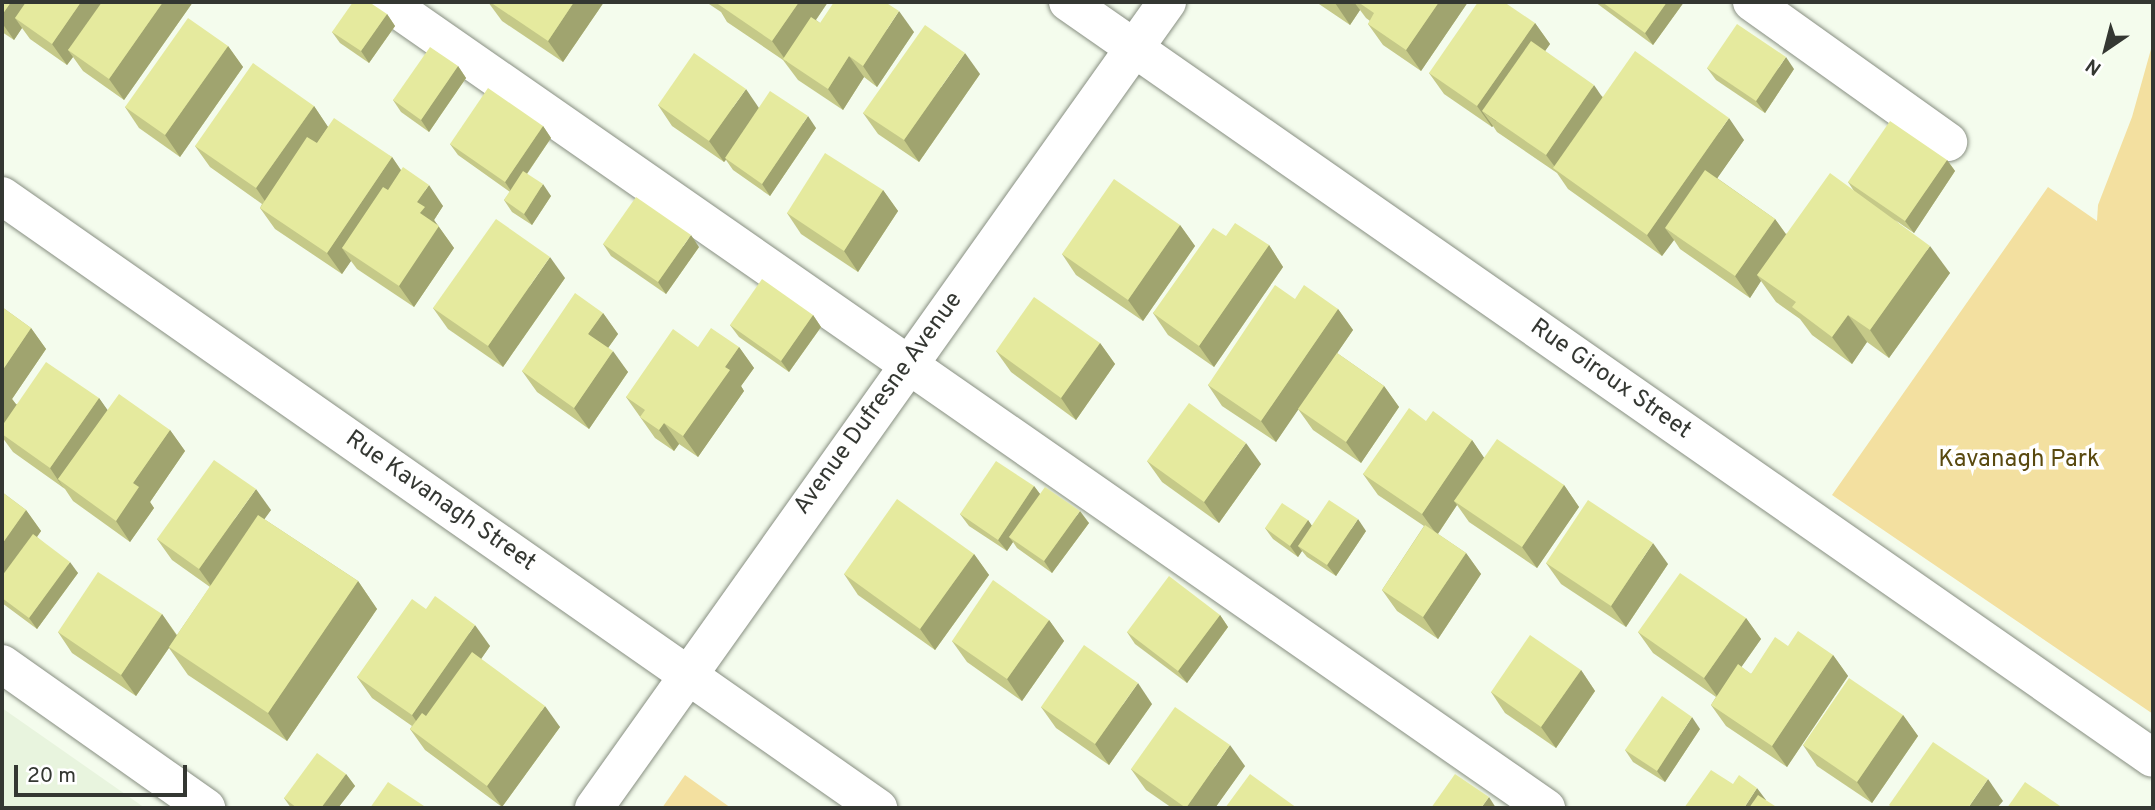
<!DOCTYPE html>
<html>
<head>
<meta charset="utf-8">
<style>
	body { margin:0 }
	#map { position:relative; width:2155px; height:810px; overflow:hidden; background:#f4fced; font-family:Overpass,sans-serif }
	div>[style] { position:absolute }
	.built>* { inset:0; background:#e8f4de }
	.green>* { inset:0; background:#f3e0a0 }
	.roads { filter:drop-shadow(0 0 2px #888f82) drop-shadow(0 0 2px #888f82) }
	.minor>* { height:38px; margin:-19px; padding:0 19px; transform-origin:19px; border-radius:19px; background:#fff }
	.wall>* { inset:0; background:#c5c988 }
	.shaded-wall>* { inset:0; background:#a0a46f }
	.building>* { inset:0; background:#e5ea9e }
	span { translate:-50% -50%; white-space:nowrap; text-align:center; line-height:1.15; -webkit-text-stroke:7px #fff; paint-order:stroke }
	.street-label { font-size:24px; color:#343732 }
	.park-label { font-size:24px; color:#59490f }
	.frame { position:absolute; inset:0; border:4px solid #343732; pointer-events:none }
	.north { position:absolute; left:2071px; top:14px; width:70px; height:70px; -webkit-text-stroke:5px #fff; paint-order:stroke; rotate:215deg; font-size:19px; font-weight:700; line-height:28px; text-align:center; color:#343732 }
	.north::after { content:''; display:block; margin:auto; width:24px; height:32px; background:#343732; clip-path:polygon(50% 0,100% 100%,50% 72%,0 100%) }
	.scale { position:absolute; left:14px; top:765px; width:173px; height:32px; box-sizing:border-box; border:4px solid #343732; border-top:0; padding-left:9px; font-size:21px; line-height:24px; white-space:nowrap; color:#343732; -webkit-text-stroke:5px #fff; paint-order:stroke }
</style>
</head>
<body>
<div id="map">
	<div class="built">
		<i style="clip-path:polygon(2px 708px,145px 808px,2px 808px)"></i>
	</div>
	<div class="green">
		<i style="clip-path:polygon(2153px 42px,2153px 714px,1832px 495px,2048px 187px,2097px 221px,2098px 205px,2132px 117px)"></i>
		<i style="clip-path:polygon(685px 775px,731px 808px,662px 808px)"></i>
	</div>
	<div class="roads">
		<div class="minor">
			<i style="left:387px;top:2px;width:1412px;rotate:34.82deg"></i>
			<i style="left:1068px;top:2px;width:1322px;rotate:34.87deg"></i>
			<i style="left:1752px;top:2px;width:241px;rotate:35.5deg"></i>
			<i style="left:2px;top:196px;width:1069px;rotate:34.94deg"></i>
			<i style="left:2px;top:664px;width:250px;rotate:35.2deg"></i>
			<i style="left:594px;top:808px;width:989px;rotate:-54.59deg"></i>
		</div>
	</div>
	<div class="wall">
		<i style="clip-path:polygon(2px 2px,193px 2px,124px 100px,83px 71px,73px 57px,67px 65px,30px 39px,22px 28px,14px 40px,2px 32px)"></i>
		<i style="clip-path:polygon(488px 2px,604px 2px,563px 62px,502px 21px)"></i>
		<i style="clip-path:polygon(706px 2px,828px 2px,816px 20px,820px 23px,914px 32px,877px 87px,864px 77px,843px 110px,798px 80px,783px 60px,727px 22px,721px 12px)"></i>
		<i style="clip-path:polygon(1316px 2px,1468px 2px,1421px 71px,1383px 45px,1368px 24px,1370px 21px,1366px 18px,1360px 10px,1350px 25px)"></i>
		<i style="clip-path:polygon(1595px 2px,1684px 2px,1653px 45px)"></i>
		<i style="clip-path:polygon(387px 14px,395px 26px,369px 63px,340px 43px,332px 32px)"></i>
		<i style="clip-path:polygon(1535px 23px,1550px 44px,1545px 51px,1603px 97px,1744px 140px,1717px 178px,1775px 219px,1786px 234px,1854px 191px,1848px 182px,1947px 160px,1955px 171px,1914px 233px,1895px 220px,1950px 273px,1889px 358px,1867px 342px,1852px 364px,1812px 335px,1800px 319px,1776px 302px,1761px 281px,1750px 298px,1680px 249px,1674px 240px,1662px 256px,1568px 189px,1557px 173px,1497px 132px,1493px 126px,1492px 127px,1444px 94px,1429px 73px)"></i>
		<i style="clip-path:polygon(228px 46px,243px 67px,180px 157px,139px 128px,125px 107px)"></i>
		<i style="clip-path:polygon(458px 66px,466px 78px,429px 132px,401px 112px,393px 100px)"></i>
		<i style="clip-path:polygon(1707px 68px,1794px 69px,1765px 113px,1716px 80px)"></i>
		<i style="clip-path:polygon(980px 74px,919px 162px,878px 134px,863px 113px)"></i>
		<i style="clip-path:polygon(658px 105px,759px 108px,816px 128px,770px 196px,733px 170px,726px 160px,724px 162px,672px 126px)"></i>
		<i style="clip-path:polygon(314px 106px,328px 127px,392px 157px,401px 170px,443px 206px,434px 220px,454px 248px,414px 307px,357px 269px,351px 261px,342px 274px,275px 229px,260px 208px,262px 204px,210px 167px,195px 146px)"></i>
		<i style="clip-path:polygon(543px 126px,551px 138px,527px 174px,551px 196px,532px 225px,512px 212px,504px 200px,510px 192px,458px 155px,450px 144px)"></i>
		<i style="clip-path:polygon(883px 190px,898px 211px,858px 272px,801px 234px,787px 213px)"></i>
		<i style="clip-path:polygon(1180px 225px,1195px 246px,1143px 321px,1076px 275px,1062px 254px)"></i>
		<i style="clip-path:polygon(1226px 236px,1269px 245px,1283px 267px,1214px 367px,1168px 335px,1153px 313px)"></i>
		<i style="clip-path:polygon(603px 244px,699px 247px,666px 294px,611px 256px)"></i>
		<i style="clip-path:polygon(565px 278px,503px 367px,448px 329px,433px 308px)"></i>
		<i style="clip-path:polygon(1295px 299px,1338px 309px,1353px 330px,1337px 353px,1384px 386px,1399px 407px,1361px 463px,1313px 430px,1298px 409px,1276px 442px,1222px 406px,1208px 385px)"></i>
		<i style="clip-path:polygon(2px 307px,31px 328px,46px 349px,12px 399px,16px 404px,99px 398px,107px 410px,170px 430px,185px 451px,150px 502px,154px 508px,130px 542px,73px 501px,65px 489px,13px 452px,2px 437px)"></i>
		<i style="clip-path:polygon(603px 313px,618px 334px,608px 348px,628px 372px,589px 429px,537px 392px,522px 371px)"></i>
		<i style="clip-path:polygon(813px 315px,821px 327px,789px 372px,739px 337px,730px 325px)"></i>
		<i style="clip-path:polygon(1100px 343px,1115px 364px,1076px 420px,1011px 372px,996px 351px)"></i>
		<i style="clip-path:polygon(698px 347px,739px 347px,754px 368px,741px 386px,744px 391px,698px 457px,679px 444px,674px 451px,655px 438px,626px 397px)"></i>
		<i style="clip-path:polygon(1426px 421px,1472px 440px,1484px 458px,1564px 485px,1579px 507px,1537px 568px,1469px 522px,1457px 505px,1438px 534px,1466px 553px,1481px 574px,1438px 639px,1397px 611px,1382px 590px,1424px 526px,1378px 495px,1363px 474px)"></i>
		<i style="clip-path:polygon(1147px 461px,1261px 464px,1219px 523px,1162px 482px)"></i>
		<i style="clip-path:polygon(1034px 486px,1040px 494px,1089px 523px,1052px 573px,1017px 548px,1013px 542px,1007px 551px,969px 526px,960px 514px)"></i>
		<i style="clip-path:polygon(2px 492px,26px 510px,41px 531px,37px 537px,78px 573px,37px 629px,2px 603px)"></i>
		<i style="clip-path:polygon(271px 510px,264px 519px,358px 581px,377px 609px,287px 741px,188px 675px,169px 648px,136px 696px,72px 653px,58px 632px,162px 614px,177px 635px,210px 587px,172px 560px,157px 539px)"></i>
		<i style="clip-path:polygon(1308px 520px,1312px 526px,1366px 531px,1336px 576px,1307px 557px,1302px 551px,1298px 557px,1273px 539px,1265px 528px)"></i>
		<i style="clip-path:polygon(974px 554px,989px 575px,935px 650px,858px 595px,844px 574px)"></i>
		<i style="clip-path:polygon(1546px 563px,1668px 564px,1626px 627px,1561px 584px)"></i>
		<i style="clip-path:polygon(426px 609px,490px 646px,481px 659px,560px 727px,502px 807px,425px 750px,410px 729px,412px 726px,372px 698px,357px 677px)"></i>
		<i style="clip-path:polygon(1220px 615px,1228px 627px,1187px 683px,1135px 644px,1127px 632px)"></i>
		<i style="clip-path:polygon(1746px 618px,1761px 639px,1741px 667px,1751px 674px,1788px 646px,1833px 655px,1848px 676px,1787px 767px,1726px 726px,1711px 705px,1716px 697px,1653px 653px,1638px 632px)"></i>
		<i style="clip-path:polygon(1049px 620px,1064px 641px,1022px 701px,967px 662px,952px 641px)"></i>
		<i style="clip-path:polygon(1581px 670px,1595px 691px,1556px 748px,1505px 713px,1491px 692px)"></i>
		<i style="clip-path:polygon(1152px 704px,1109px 765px,1056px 728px,1041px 707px)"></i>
		<i style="clip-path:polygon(1903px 715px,1918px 736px,1872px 803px,1817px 766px,1803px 745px)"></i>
		<i style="clip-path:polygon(1700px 729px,1665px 782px,1633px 762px,1625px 750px)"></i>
		<i style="clip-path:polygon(1245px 766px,1215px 808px,1172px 808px,1146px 790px,1131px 769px)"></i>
		<i style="clip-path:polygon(346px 774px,355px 786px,338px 808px,291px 808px,284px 798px)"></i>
	</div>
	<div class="shaded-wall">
		<i style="clip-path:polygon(11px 2px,40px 2px,15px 18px,22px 28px,14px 40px,2px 23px,2px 15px)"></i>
		<i style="clip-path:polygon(81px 2px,111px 2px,68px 50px,73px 57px,67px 65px,52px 44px)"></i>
		<i style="clip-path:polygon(163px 2px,193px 2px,124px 100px,109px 79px)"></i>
		<i style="clip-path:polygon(574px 2px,604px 2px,563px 62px,548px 41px)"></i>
		<i style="clip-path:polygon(799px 2px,828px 2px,787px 62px,772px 41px)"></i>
		<i style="clip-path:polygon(1336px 2px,1354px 2px,1360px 10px,1350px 25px,1335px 3px)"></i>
		<i style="clip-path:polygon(1439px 2px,1468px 2px,1421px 71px,1406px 50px)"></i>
		<i style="clip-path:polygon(1667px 2px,1684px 2px,1653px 45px,1645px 33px)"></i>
		<i style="clip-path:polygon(899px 11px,914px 32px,877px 87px,863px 66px)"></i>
		<i style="clip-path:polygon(387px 14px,395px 26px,369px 63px,361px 51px)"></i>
		<i style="clip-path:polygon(1535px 23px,1550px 44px,1496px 121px,1482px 111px,1493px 126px,1492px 127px,1477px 106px)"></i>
		<i style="clip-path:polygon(228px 46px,243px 67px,180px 157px,165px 135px)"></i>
		<i style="clip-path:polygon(965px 53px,980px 74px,919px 162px,904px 140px)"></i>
		<i style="clip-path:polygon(849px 56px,864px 77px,843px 110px,828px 89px)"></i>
		<i style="clip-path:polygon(1786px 57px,1794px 69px,1765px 113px,1756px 101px)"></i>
		<i style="clip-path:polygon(458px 66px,466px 78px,429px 132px,421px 120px)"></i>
		<i style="clip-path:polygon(1594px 85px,1609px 107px,1558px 171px,1546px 155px)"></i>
		<i style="clip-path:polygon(746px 89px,761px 111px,724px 162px,709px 141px)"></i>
		<i style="clip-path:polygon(314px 106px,328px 127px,271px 210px,256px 188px)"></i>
		<i style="clip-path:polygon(808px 116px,816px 128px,770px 196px,762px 184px)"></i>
		<i style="clip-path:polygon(1729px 118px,1744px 140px,1677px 236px,1665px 228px,1674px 240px,1662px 256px,1647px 235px)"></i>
		<i style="clip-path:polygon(543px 126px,551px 138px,513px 194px,505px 182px)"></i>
		<i style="clip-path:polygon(392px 157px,406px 178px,342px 248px,351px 261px,342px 274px,327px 253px)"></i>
		<i style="clip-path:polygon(1947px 160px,1955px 171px,1914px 233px,1905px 221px)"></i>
		<i style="clip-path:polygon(543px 184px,551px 196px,532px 225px,524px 214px)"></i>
		<i style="clip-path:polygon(429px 185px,443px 206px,434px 220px,454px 248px,414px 307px,399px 286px,417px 202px)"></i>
		<i style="clip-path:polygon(883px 190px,898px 211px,858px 272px,844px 251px)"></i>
		<i style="clip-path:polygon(1775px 219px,1790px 240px,1757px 275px,1761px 281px,1750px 298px,1735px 276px)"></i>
		<i style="clip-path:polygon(1180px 225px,1195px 246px,1143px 321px,1128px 300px)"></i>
		<i style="clip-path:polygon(691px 235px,699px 247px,666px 294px,658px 282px)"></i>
		<i style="clip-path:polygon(1269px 245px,1283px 267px,1214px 367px,1199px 346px)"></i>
		<i style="clip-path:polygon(1930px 246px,1950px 273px,1889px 358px,1870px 330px)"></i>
		<i style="clip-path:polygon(550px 257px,565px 278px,503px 367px,488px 346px)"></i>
		<i style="clip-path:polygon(1338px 309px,1353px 330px,1276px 442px,1261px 421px)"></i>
		<i style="clip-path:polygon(603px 313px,618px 334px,603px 355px,588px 334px)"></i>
		<i style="clip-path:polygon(813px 315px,821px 327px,789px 372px,781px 361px)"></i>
		<i style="clip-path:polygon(1848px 315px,1867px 342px,1852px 364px,1832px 337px)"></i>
		<i style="clip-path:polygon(31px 328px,46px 349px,12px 399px,18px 407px,2px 431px,2px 371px)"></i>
		<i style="clip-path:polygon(1100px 343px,1115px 364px,1076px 420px,1061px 398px)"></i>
		<i style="clip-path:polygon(739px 347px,754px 368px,741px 386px,744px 391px,698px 457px,683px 436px,725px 367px)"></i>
		<i style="clip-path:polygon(613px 351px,628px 372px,589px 429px,574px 408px)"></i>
		<i style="clip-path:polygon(1384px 386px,1399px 407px,1361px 463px,1346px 442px)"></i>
		<i style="clip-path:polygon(99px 398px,114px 419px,58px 479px,64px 489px,50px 468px)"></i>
		<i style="clip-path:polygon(664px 423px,679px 444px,674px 451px,659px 430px)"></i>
		<i style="clip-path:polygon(170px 430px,185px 451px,150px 502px,154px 508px,130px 542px,116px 521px,133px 483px)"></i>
		<i style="clip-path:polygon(1472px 440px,1487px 462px,1454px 501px,1457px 505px,1437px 535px,1422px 514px)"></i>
		<i style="clip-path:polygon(1246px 443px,1261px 464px,1219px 523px,1204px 502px)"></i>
		<i style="clip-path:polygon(1564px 485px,1579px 507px,1537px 568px,1522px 547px)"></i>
		<i style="clip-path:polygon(1034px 486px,1043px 498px,1009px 537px,1013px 542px,1007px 551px,998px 540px)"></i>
		<i style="clip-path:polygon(256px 489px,271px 510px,214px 590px,199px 569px)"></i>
		<i style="clip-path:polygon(26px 510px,41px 531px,2px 586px,2px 544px)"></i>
		<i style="clip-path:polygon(1080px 511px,1089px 523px,1052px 573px,1044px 561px)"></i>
		<i style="clip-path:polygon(1358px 519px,1366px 531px,1336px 576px,1327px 565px)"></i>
		<i style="clip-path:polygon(1308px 520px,1316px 532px,1298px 546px,1302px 551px,1298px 557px,1290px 546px)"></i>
		<i style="clip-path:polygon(1653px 543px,1668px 564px,1626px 627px,1611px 606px)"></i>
		<i style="clip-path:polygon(1466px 553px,1481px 574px,1438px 639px,1423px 617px)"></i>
		<i style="clip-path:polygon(974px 554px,989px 575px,935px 650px,920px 629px)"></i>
		<i style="clip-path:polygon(70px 562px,78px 573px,37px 629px,29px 618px)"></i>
		<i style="clip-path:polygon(358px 581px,377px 609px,287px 741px,268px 713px)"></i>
		<i style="clip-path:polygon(162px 614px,177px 636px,136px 696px,121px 675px)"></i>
		<i style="clip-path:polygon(1220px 615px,1228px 627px,1187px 683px,1178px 671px)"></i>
		<i style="clip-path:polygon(1746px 618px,1761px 639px,1719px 699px,1704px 678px)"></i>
		<i style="clip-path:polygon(1049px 620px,1064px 641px,1022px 701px,1007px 679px)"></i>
		<i style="clip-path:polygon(475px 625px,490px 646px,427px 737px,412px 715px)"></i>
		<i style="clip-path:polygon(1833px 655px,1848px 676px,1787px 767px,1772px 746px)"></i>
		<i style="clip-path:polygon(1581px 670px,1595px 691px,1556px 748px,1541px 727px)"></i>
		<i style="clip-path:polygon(1138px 683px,1152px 704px,1109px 765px,1095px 744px)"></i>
		<i style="clip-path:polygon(545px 706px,560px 727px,502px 807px,487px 786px)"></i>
		<i style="clip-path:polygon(1903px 715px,1918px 736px,1872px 803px,1857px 782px)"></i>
		<i style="clip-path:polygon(1692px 717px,1700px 729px,1665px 782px,1657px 771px)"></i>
		<i style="clip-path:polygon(1230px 745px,1245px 766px,1215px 808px,1186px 808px)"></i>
		<i style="clip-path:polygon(346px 774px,355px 786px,338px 808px,321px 808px)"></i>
		<i style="clip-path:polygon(1988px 779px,2003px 801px,1997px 808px,1968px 808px)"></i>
		<i style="clip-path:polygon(1757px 788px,1766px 800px,1760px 808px,1744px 808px)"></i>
		<i style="clip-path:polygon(1489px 797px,1496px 808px,1481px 808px)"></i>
	</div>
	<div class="building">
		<i style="clip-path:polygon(2px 2px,11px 2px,2px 15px)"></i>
		<i style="clip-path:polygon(26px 2px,81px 2px,52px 44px,15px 18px)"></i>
		<i style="clip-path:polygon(102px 2px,163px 2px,109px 79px,68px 50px)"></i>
		<i style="clip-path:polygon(353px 2px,369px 2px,387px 14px,361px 51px,332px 32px)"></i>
		<i style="clip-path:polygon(490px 2px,574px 2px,548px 41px)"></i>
		<i style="clip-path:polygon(715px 2px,799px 2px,772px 41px)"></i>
		<i style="clip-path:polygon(834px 2px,885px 2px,899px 11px,863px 66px,849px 56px,828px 89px,783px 59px,811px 17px,820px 23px)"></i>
		<i style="clip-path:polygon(1358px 2px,1439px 2px,1406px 50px,1368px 24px,1374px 13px)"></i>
		<i style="clip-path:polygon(1478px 2px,1504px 2px,1535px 23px,1477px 106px,1429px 73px)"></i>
		<i style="clip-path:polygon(1602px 2px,1667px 2px,1645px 33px)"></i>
		<i style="clip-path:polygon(188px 18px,228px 46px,165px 135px,125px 107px)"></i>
		<i style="clip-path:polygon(1737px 24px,1786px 57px,1756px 101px,1707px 68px)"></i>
		<i style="clip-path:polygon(925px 25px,965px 53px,904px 140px,863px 113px)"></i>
		<i style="clip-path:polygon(1531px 41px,1594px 85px,1546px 155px,1482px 111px)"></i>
		<i style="clip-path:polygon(430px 47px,458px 66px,421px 120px,393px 100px)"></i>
		<i style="clip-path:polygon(1635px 51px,1729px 118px,1647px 235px,1553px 168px)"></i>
		<i style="clip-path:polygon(694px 53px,746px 89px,709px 141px,658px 105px)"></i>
		<i style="clip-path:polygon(253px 63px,314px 106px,256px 188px,195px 146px)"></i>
		<i style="clip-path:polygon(488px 88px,543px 126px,505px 182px,450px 144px)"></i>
		<i style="clip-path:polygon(770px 91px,808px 116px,762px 184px,725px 158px)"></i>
		<i style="clip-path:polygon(334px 118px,392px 157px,327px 253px,260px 208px,307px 137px,317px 143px)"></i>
		<i style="clip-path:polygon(1890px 121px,1947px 160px,1905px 221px,1848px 182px)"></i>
		<i style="clip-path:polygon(825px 153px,883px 190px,844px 251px,787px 213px)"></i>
		<i style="clip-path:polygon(403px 167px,429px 185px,417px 202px,425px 207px,420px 213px,439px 226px,399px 286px,342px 248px,383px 187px,388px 190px)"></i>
		<i style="clip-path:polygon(1705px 170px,1775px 219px,1735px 276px,1665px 228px)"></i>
		<i style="clip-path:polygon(523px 171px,543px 184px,524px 214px,504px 200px)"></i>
		<i style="clip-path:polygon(1830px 173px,1930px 246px,1870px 330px,1848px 315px,1832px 337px,1792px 307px,1796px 302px,1757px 275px)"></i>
		<i style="clip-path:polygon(1114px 179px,1180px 225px,1128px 300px,1062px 254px)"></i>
		<i style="clip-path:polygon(636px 197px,691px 235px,658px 282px,603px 244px)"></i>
		<i style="clip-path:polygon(496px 219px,550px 257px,488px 346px,433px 308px)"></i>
		<i style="clip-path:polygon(1235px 223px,1269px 245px,1199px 346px,1153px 313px,1213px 228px,1226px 236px)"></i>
		<i style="clip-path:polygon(762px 279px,813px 315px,781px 361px,730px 325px)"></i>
		<i style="clip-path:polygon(1275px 285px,1295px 299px,1304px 285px,1338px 309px,1261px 421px,1208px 385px)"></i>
		<i style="clip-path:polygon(575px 293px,603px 313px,588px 334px,613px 351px,574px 408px,522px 371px)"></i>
		<i style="clip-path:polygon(1034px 297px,1100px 343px,1061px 398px,996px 351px)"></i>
		<i style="clip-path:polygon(2px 307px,31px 328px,2px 371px)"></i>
		<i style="clip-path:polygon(711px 328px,739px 347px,725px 367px,730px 370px,683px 436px,664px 423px,659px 430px,640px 417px,645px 410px,626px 397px,673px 329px,698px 347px)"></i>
		<i style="clip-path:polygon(1337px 353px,1384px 386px,1346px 442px,1298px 409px)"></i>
		<i style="clip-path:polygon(46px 362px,99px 398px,50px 468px,2px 434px,2px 426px)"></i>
		<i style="clip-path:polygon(119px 394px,170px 430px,133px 483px,139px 487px,116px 521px,58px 479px)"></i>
		<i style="clip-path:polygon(1189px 403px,1246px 443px,1204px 502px,1147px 461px)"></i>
		<i style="clip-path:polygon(1409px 408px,1426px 421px,1433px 411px,1472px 440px,1422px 514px,1363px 474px)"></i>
		<i style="clip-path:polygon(1497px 439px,1564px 485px,1522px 547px,1454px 501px)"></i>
		<i style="clip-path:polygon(214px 460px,256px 489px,199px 569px,157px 539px)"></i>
		<i style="clip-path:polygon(996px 461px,1034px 486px,998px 540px,960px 514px)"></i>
		<i style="clip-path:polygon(1045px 487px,1080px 511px,1044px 561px,1009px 537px)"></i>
		<i style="clip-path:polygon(2px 492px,26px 510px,2px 544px)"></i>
		<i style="clip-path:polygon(897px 499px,974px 554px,920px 629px,844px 574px)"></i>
		<i style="clip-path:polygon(1329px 500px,1358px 519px,1327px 565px,1298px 546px)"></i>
		<i style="clip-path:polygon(1588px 500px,1653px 543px,1611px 606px,1546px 563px)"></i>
		<i style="clip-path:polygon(1282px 503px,1308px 520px,1290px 546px,1265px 528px)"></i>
		<i style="clip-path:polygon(258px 515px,358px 581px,268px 713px,169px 647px)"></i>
		<i style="clip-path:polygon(1425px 525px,1466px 553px,1423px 617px,1382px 590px)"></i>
		<i style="clip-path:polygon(33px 534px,70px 562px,29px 618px,2px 598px,2px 576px)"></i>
		<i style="clip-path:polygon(98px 572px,162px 614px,121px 675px,58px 632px)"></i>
		<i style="clip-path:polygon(1680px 573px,1746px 618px,1704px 678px,1638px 632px)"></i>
		<i style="clip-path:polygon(1169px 576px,1220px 615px,1178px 671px,1127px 632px)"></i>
		<i style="clip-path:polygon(993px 580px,1049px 620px,1007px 679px,952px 641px)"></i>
		<i style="clip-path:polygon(435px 596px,475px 625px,412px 715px,357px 677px,412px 599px,426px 609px)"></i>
		<i style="clip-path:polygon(1798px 631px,1833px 655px,1772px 746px,1711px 705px,1738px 664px,1751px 674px,1775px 637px,1788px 646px)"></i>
		<i style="clip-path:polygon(1530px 635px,1581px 670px,1541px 727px,1491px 692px)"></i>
		<i style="clip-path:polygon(1084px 645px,1138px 683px,1095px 744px,1041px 707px)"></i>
		<i style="clip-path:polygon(472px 652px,545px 706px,487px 786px,410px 729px,422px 713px,426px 716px)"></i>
		<i style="clip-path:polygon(1849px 678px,1903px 715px,1857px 782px,1803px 745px)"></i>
		<i style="clip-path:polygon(1662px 696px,1692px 717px,1657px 771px,1625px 750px)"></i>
		<i style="clip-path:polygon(1175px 707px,1230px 745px,1186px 808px,1131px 769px)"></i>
		<i style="clip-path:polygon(1933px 742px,1988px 779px,1968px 808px,1893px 808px,1889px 805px)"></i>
		<i style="clip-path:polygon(317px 753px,346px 774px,321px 808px,297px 808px,284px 798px)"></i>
		<i style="clip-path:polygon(1711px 770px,1733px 784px,1739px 775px,1757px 788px,1744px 808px,1684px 808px)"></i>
		<i style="clip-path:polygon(1250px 774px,1297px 808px,1225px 808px)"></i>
		<i style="clip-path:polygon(1455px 774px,1489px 797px,1481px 808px,1431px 808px)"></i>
		<i style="clip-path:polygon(388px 782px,427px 808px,370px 808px)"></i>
		<i style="clip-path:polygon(2025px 782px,2063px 808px,2007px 808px)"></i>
		<i style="clip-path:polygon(1758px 795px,1778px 808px,1749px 808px)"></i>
	</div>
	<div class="street-label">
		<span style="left:1610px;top:380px;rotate:35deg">Rue Giroux Street</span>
		<span style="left:879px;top:404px;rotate:-54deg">Avenue Dufresne Avenue</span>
		<span style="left:440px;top:502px;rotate:35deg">Rue Kavanagh Street</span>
	</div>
	<div class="park-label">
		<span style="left:2019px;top:461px">Kavanagh Park</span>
	</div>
	<div class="frame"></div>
	<div class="north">N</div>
	<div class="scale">20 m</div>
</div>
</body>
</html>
